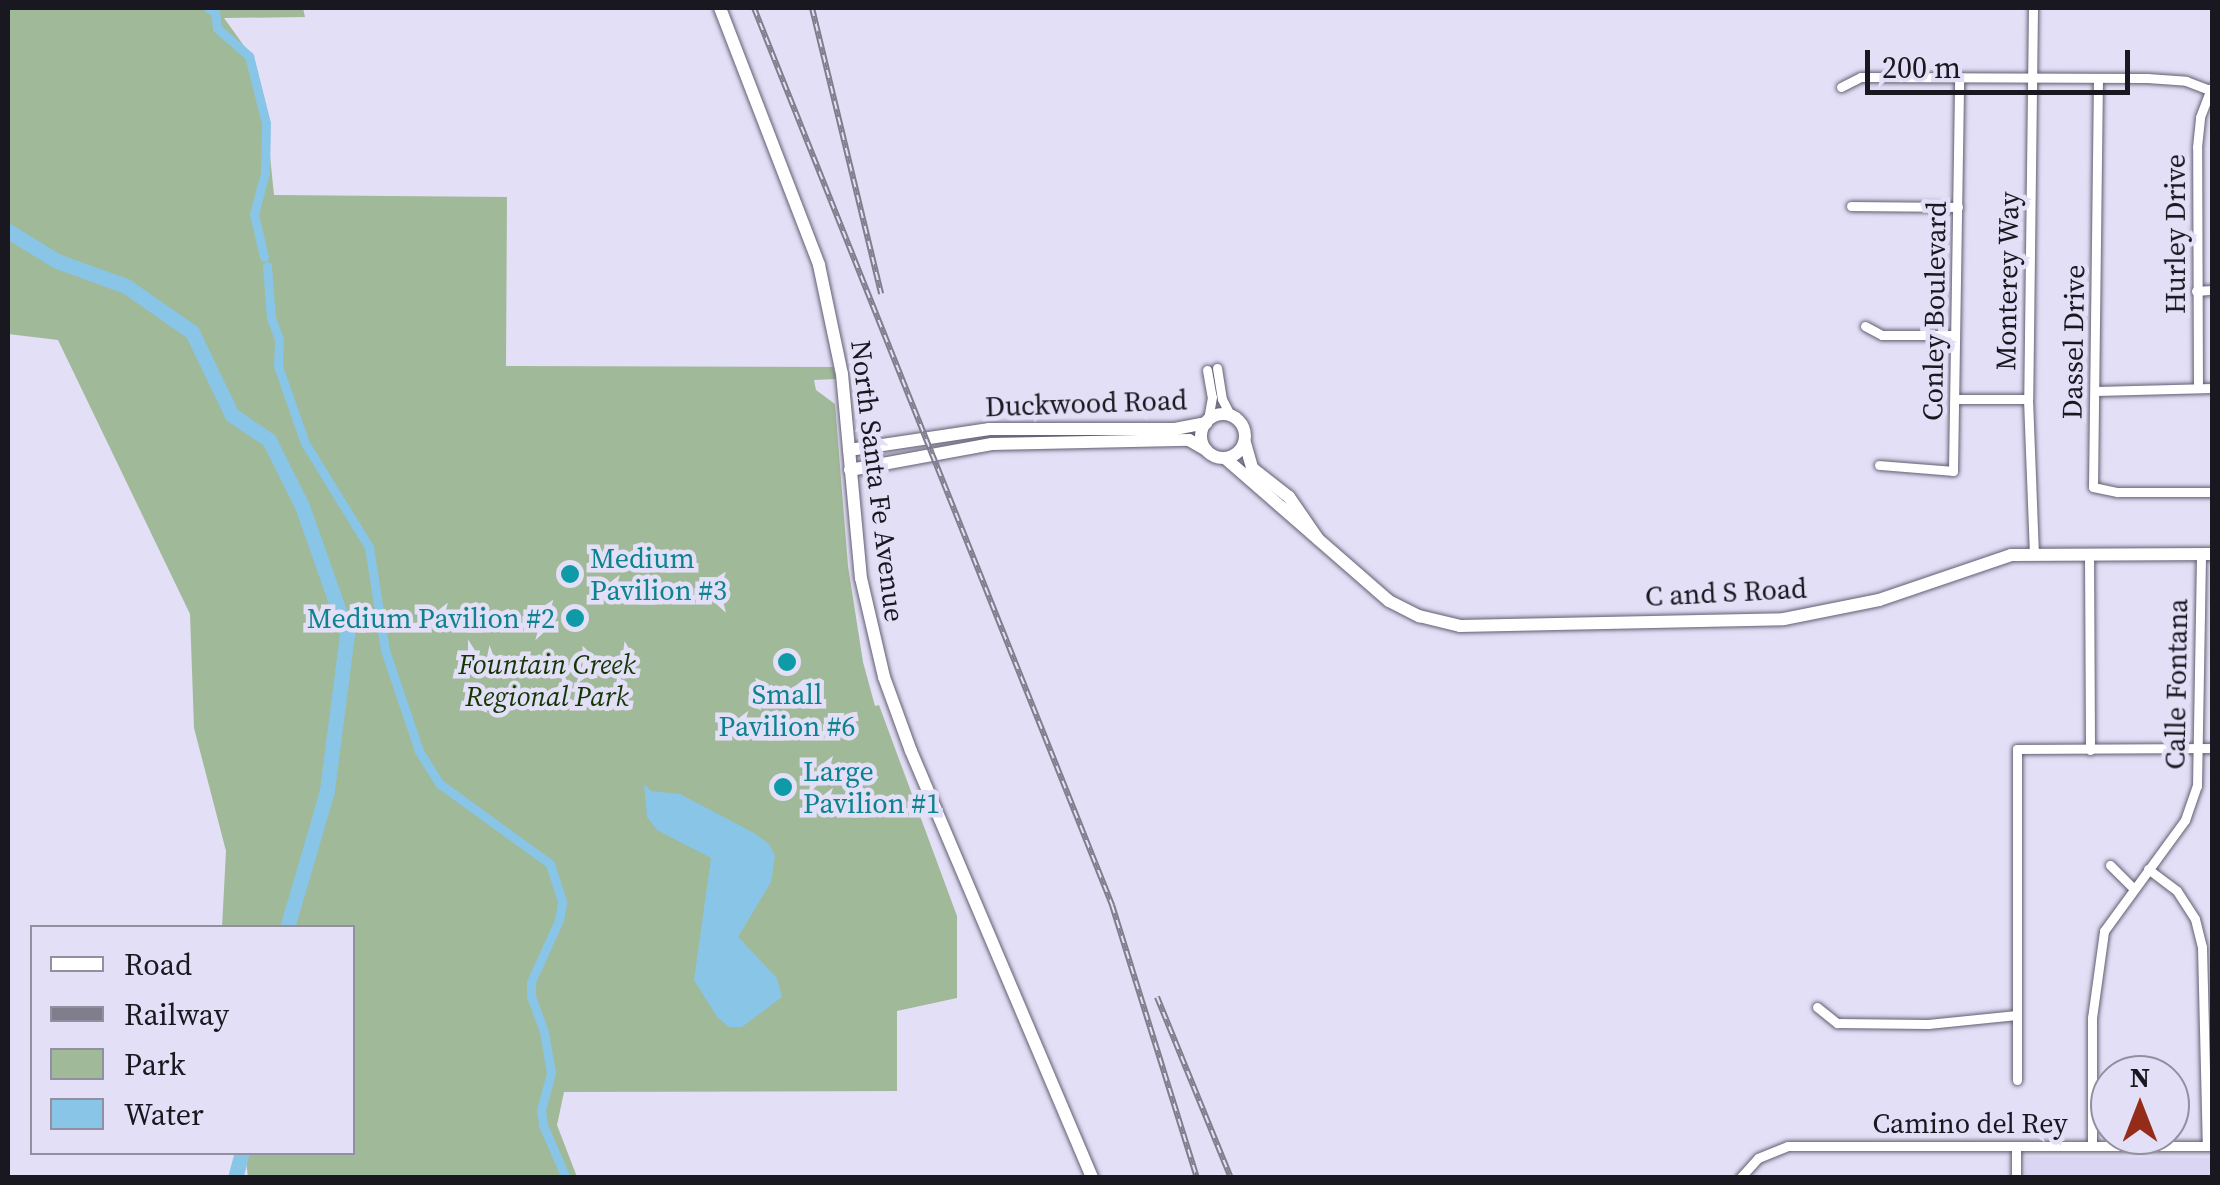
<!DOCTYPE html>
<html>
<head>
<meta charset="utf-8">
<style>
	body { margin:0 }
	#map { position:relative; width:2220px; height:1185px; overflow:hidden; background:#e3dff6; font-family:"Source Serif 4",serif }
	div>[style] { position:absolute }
	.built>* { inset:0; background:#dbd5f4 }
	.green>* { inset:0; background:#a0b998 }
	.water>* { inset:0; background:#89c5e7 }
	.canal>* { height:9px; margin:-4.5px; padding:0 4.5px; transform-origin:4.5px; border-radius:4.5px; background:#89c5e7 }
	.river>* { height:15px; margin:-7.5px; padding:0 7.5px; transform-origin:7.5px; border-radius:7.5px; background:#89c5e7 }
	.roads { filter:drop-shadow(0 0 2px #625e72) drop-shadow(0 0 2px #625e72) }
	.minor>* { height:9px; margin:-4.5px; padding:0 4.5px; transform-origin:4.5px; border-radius:4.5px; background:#fff }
	.secondary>* { height:12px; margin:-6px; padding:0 6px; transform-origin:6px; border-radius:6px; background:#fff }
	.secondary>.ring { margin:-6px; padding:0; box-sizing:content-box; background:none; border:12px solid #fff; border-radius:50% }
	.rail>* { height:6px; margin-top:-3px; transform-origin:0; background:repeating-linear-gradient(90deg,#e3dff6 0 8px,#807d8c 0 16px); box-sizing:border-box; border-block:2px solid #807d8c }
	.dots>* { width:28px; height:28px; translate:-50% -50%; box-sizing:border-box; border:5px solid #e3dff6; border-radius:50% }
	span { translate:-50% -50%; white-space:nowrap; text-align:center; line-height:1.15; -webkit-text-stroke:9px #e3dff6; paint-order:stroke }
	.street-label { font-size:28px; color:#19171f }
	.culture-label { font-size:28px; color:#0d838f }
	.left { translate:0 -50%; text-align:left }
	.right { translate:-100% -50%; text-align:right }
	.park-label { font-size:28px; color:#133704; font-style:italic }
	.frame { position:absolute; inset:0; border:10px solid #19171f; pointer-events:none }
	.legend { position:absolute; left:30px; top:925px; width:325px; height:230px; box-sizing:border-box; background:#e3dff6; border:2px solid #928fa0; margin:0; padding:12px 18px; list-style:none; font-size:30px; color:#19171f }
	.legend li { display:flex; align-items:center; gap:20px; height:50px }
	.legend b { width:50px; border:2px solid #928fa0 }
	.north { position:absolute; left:2090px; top:1055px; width:100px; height:100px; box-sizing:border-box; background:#e3dff6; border:2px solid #928fa0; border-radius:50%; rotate:0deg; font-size:28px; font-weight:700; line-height:40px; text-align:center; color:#19171f }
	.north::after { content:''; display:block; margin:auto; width:35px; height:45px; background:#952c1a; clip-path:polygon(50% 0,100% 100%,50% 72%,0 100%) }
	.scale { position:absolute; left:1865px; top:50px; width:265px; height:45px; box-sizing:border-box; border:5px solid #19171f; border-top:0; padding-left:12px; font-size:30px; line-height:35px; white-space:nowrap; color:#19171f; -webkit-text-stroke:8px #e3dff6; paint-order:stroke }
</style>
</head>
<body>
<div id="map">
	<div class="built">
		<i style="clip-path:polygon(2026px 1157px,2212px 1158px,2212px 1177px,2025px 1177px)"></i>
	</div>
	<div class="green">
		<i style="clip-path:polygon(8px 8px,303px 8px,305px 17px,224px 18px,255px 61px,264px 97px,274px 195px,507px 197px,506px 366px,833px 367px,836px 379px,814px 380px,816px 390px,835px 404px,848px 566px,863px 662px,875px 706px,879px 705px,957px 916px,957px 998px,897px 1011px,897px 1091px,564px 1092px,557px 1125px,577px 1177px,248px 1177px,245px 1153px,352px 1152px,352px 928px,222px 927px,226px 851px,194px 728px,190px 614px,58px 340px,8px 334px)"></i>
	</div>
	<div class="water">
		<i style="clip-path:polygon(644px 784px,651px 791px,680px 794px,754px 833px,769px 844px,775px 856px,771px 882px,738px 937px,777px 978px,782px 997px,742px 1027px,729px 1027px,717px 1017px,694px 980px,711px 858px,657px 830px,647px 817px)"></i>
	</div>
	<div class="canal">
		<i style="left:208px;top:8px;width:8px;rotate:30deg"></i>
		<i style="left:215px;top:12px;width:16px;rotate:83deg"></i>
		<i style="left:217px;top:28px;width:43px;rotate:41.2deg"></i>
		<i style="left:249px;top:56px;width:69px;rotate:75.8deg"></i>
		<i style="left:266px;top:123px;width:50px;rotate:91.1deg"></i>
		<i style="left:265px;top:173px;width:42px;rotate:105deg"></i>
		<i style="left:254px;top:214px;width:44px;rotate:76.9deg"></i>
		<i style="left:267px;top:266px;width:52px;rotate:85.6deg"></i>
		<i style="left:271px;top:318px;width:22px;rotate:69deg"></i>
		<i style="left:279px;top:339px;width:27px;rotate:92deg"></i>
		<i style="left:278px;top:366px;width:82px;rotate:70.7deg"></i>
		<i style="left:305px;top:443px;width:122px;rotate:58.4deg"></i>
		<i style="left:369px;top:547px;width:104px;rotate:81.2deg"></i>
		<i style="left:385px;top:650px;width:107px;rotate:71.4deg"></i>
		<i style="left:419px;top:751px;width:39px;rotate:58deg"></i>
		<i style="left:440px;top:784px;width:136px;rotate:36deg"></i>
		<i style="left:550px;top:864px;width:40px;rotate:72deg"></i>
		<i style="left:562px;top:902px;width:18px;rotate:99deg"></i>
		<i style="left:559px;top:920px;width:68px;rotate:114.3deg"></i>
		<i style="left:531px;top:982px;width:14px;rotate:90deg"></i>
		<i style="left:531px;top:996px;width:38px;rotate:70deg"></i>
		<i style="left:544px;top:1032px;width:42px;rotate:80.3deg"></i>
		<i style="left:551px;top:1073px;width:38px;rotate:105deg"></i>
		<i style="left:541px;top:1110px;width:15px;rotate:82deg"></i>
		<i style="left:543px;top:1125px;width:58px;rotate:66.5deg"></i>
	</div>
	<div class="river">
		<i style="left:8px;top:231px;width:57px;rotate:31.5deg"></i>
		<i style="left:57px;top:261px;width:73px;rotate:19.9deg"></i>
		<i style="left:126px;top:286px;width:80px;rotate:34.9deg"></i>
		<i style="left:192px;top:332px;width:92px;rotate:64.3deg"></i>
		<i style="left:232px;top:415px;width:45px;rotate:34deg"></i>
		<i style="left:269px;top:440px;width:74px;rotate:63.4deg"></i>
		<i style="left:302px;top:506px;width:136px;rotate:70.6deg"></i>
		<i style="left:347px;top:634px;width:158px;rotate:97.3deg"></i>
		<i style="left:327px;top:791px;width:143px;rotate:106.3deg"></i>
		<i style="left:235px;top:1178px;width:27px;rotate:-75deg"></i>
	</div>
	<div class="roads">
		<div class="minor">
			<i style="left:2033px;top:8px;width:391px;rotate:90.7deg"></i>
			<i style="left:2028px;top:399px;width:155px;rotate:87.8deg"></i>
			<i style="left:2098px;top:78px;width:409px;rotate:90.7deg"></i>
			<i style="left:2093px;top:487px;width:25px;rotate:12deg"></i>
			<i style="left:2117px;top:492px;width:95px"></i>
			<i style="left:1841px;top:87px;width:22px;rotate:-27deg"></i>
			<i style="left:1861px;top:77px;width:286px;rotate:0.2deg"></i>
			<i style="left:2147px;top:78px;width:39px;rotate:4deg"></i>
			<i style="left:2186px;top:81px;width:28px;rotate:21deg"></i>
			<i style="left:1851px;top:206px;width:107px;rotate:0.5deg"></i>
			<i style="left:2196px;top:291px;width:16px;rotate:-4deg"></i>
			<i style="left:1865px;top:326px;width:19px;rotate:28deg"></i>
			<i style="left:1882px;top:335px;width:73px"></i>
			<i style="left:1217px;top:368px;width:31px;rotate:81deg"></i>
			<i style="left:1222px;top:399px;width:18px;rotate:63deg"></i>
			<i style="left:1207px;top:370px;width:27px;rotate:80deg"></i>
			<i style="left:1212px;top:397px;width:23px;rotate:100deg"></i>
			<i style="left:2198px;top:388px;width:241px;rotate:-90.2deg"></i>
			<i style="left:2197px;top:147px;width:30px;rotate:-84deg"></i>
			<i style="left:2200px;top:117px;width:31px;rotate:-69deg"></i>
			<i style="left:2096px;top:391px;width:116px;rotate:-1.5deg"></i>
			<i style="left:1956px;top:399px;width:72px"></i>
			<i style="left:1879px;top:465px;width:74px;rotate:4.6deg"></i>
			<i style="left:1953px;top:471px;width:394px;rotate:-89.1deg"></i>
			<i style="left:2089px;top:554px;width:196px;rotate:89.7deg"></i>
			<i style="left:2110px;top:865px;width:31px;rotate:45deg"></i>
			<i style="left:2148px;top:869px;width:36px;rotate:37deg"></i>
			<i style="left:2177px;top:891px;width:33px;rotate:57deg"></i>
			<i style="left:2195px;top:919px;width:29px;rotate:76deg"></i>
			<i style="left:2202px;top:947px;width:199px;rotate:88.6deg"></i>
			<i style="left:1817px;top:1007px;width:26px;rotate:39deg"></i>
			<i style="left:1837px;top:1023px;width:91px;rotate:0.6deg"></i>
			<i style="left:1928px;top:1024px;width:89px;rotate:-5.8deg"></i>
			<i style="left:2017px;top:1080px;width:331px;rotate:-90deg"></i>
			<i style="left:2017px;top:749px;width:195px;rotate:-0.3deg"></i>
			<i style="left:2016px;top:1146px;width:32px;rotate:90deg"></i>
			<i style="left:2092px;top:1146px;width:128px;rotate:-90deg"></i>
			<i style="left:2092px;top:1018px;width:88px;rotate:-82.1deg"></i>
			<i style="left:2104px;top:931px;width:137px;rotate:-53.9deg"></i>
			<i style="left:2185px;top:820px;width:36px;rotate:-71deg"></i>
			<i style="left:2197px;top:786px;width:232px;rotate:-89deg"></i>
			<i style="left:1740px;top:1178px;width:27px;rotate:-48deg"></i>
			<i style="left:1758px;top:1158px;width:32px;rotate:-22deg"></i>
			<i style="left:1788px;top:1146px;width:424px"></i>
		</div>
		<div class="secondary">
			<i style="left:720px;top:8px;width:275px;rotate:68.9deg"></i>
			<i style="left:819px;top:265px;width:111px;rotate:78.1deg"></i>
			<i style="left:842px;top:374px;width:205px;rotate:84.7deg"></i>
			<i style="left:861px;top:578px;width:102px;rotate:76.9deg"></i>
			<i style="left:884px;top:677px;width:79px;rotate:70deg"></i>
			<i style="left:911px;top:751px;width:464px;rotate:67deg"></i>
			<i class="ring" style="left:1201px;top:414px;width:32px;height:32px"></i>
			<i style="left:1245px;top:443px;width:26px;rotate:74deg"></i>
			<i style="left:1252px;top:468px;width:47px;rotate:38.1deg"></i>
			<i style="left:1289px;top:497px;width:51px;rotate:55.4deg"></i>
			<i style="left:849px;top:450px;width:142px;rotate:-8.5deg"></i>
			<i style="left:989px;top:429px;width:186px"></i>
			<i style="left:1175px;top:429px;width:32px;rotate:-11deg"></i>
			<i style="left:1225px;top:458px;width:218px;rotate:41.1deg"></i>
			<i style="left:1389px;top:601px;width:34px;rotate:27deg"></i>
			<i style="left:1419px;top:616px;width:42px;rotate:13.7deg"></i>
			<i style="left:1460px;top:626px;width:324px;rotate:-1.2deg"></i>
			<i style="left:1784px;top:619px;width:97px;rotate:-11.3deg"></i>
			<i style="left:1879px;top:600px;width:139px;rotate:-18.8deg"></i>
			<i style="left:2011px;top:555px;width:201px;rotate:-0.3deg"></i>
			<i style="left:850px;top:470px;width:144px;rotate:-10.4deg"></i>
			<i style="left:992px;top:444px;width:197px;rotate:-1.2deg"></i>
			<i style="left:1189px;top:440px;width:20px;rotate:30deg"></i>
		</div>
	</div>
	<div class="rail">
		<i style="left:754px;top:8px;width:966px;rotate:68.24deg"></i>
		<i style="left:1112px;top:905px;width:286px;rotate:72.7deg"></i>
		<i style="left:812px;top:8px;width:294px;rotate:76.4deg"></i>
		<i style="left:1157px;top:997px;width:196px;rotate:67.8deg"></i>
	</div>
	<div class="dots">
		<i style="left:570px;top:574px;background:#0f9aa8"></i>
		<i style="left:575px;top:618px;background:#0f9aa8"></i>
		<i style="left:787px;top:662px;background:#0f9aa8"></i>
		<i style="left:783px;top:787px;background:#0f9aa8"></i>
	</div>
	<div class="street-label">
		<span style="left:2175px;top:234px;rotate:-90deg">Hurley Drive</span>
		<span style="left:2007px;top:281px;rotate:-89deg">Monterey Way</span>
		<span style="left:1934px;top:311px;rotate:-89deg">Conley Boulevard</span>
		<span style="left:2073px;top:342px;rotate:-89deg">Dassel Drive</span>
		<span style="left:1086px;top:403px;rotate:-2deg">Duckwood Road</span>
		<span style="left:878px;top:481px;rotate:83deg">North Santa Fe Avenue</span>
		<span style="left:1726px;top:592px;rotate:-3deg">C and S Road</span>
		<span style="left:2176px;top:684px;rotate:-89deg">Calle Fontana</span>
		<span style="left:1970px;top:1123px">Camino del Rey</span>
	</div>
	<div class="culture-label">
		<span class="left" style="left:590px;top:574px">Medium<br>Pavilion #3</span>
		<span class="right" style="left:555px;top:618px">Medium Pavilion #2</span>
		<span style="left:787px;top:710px">Small<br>Pavilion #6</span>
		<span class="left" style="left:803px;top:787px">Large<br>Pavilion #1</span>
	</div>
	<div class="park-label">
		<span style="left:547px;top:680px">Fountain Creek<br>Regional Park</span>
	</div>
	<div class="frame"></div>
	<ul class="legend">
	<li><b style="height:12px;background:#fff"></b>Road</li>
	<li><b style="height:12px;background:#807d8c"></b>Railway</li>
	<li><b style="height:28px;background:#a0b998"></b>Park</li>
	<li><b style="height:28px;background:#89c5e7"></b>Water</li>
	</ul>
	<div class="north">N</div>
	<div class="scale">200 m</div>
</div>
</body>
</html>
